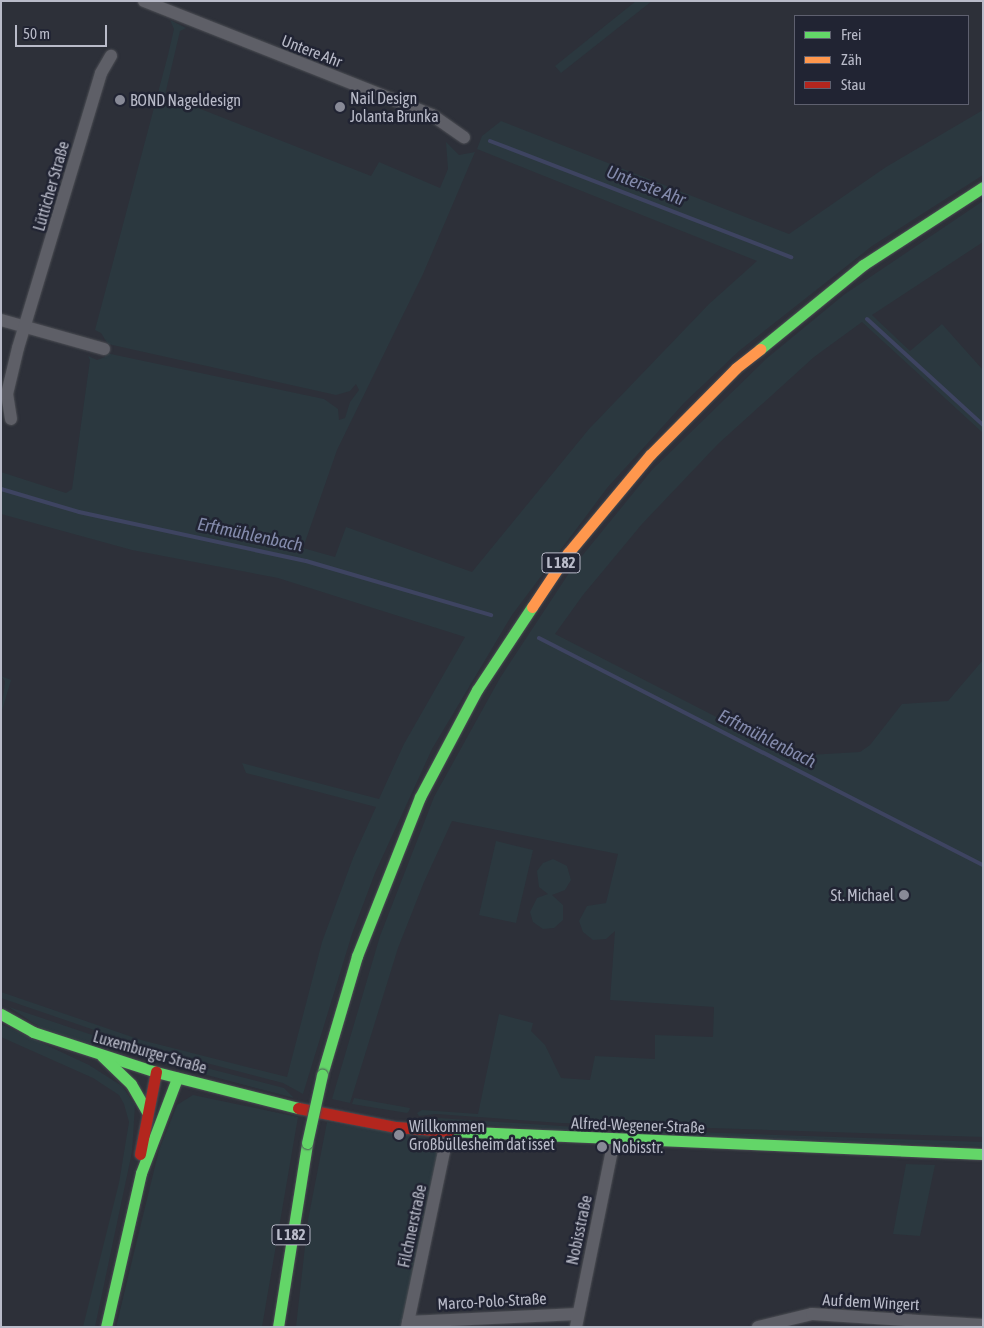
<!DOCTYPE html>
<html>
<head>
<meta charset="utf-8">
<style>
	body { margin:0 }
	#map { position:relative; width:984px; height:1328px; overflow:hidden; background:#2d3039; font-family:"Asap Condensed",sans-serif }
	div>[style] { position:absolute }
	.green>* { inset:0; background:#2b383f }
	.stream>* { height:4px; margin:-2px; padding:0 2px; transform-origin:2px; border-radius:2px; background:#3e4461 }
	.roads { filter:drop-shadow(0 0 1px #4b4d53) drop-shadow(0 0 1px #4b4d53) }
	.street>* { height:12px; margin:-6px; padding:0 6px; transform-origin:6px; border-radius:6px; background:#5e5f67 }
	.fast>* { height:11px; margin:-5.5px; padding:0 5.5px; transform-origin:5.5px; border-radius:5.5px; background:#63d668 }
	.slow>* { height:11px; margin:-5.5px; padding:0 5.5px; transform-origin:5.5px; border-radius:5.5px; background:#ff974d }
	.jam>* { height:11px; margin:-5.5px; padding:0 5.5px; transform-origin:5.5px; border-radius:5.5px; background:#b3261e }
	.bridges { filter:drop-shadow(0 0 1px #4b4d56) drop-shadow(0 0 1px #4b4d56) }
	.fast-bridge>* { height:11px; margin:-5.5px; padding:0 5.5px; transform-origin:5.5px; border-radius:5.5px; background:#63d668 }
	.dots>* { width:14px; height:14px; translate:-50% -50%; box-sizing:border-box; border:2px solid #212433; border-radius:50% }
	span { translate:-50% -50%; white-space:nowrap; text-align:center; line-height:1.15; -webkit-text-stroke:5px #212433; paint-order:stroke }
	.shield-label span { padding:1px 4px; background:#212433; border:1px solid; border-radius:4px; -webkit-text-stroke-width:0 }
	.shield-label { font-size:15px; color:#b9bbc9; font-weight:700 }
	.street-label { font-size:16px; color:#b9bbc9 }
	.poi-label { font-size:16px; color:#b9bbc9 }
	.left { translate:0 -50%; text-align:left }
	.right { translate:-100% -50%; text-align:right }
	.water-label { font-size:18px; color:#848bac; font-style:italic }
	.frame { position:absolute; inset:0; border:2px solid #b9bbc9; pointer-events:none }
	.legend { position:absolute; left:794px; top:15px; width:175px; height:90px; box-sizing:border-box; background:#212433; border:1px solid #5e606f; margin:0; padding:6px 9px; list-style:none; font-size:15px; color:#b9bbc9 }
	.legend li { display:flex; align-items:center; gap:10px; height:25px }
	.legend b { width:25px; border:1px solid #5e606f }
	.scale { position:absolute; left:15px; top:25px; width:92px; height:22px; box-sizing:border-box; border:2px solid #b9bbc9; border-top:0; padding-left:6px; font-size:15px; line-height:18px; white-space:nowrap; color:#b9bbc9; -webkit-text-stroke:4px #212433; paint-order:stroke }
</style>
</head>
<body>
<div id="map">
	<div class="green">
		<i style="clip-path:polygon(636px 1px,652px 1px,561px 73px,555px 66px)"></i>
		<i style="clip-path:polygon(170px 20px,186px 28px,180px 31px,165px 95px,371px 176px,379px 162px,440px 188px,448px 169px,446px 142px,459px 155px,475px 152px,423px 274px,337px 450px,303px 548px,335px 557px,346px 527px,472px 572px,589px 429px,709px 304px,757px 261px,477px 149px,482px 136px,501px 121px,789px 234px,886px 167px,983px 110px,983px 175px,872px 246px,739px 351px,685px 402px,607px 488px,512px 615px,432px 749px,375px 873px,352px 934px,303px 1094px,283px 1083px,138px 1045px,1px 998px,1px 992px,141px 1040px,287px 1077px,322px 942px,353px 858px,376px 807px,246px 773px,242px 763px,379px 799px,404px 744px,465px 637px,278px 578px,132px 550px,1px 514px,1px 472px,66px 493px,72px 489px,90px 360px,88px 356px,97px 360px,105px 357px,106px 353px,324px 399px,338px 409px,339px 420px,345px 418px,350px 402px,359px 390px,356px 384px,350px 391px,336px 395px,108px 344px,101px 333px,95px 330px,168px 55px,174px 29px)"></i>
		<i style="clip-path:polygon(983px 201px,983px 242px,872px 315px,910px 351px,942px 324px,983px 370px,983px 433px,862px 322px,814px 357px,718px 444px,642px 524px,583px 595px,555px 634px,792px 756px,860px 752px,870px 745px,902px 704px,948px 701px,983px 660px,983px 1137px,561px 1123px,436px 1114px,419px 1116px,417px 1113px,422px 1110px,478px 1114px,499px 1014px,533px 1023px,531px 1031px,545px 1045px,561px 1078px,590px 1080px,595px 1056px,655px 1059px,655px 1035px,713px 1037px,714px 1007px,610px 1000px,615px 931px,606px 939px,593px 940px,583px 932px,579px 921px,587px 906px,606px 903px,618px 854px,452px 821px,424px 882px,398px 948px,350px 1103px,332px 1099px,380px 936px,434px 797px,500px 678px,573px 567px,652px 470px,766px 359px,845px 294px)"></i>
		<i style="clip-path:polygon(1px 676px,11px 680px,1px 714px,5px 681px)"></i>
		<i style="clip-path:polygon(496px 841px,533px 850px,516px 923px,479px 915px)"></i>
		<i style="clip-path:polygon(553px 859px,567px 866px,571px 880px,565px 890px,552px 895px,563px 905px,563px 920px,554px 928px,543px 929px,533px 922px,530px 912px,537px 898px,548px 894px,539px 887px,537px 871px,543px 863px)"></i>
		<i style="clip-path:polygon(9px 1007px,140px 1051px,284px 1088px,294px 1098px,90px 1044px,41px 1028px)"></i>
		<i style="clip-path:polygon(1px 1024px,89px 1065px,122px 1086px,135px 1105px,132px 1152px,95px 1327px,83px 1327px,119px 1183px,129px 1122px,124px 1104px,119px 1095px,93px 1078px,1px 1037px)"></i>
		<i style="clip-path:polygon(193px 1095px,298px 1117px,262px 1327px,116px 1327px,159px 1150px,177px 1105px)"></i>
		<i style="clip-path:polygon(354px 1098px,410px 1108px,409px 1111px,407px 1113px,352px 1104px)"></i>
		<i style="clip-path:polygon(438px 1118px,590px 1128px,590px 1133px,420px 1120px)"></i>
		<i style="clip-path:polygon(327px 1122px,427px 1138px,440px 1145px,404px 1327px,296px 1327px,308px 1220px)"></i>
		<i style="clip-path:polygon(632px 1130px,983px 1142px,983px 1147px,632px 1134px)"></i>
		<i style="clip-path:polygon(906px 1164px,935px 1165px,920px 1236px,893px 1234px)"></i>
	</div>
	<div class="stream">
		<i style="left:490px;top:141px;width:323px;rotate:21.1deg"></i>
		<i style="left:867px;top:319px;width:157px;rotate:42.4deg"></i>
		<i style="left:1px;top:489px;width:81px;rotate:16.4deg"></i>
		<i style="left:79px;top:512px;width:232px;rotate:12.2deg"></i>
		<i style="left:306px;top:561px;width:193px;rotate:16.3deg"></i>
		<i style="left:539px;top:638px;width:499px;rotate:27.1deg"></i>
	</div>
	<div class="roads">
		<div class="street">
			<i style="left:144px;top:1px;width:310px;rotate:21.6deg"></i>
			<i style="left:432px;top:115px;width:39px;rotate:35deg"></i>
			<i style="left:1px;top:320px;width:107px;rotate:15.7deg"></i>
			<i style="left:11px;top:419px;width:25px;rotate:-99deg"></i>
			<i style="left:7px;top:394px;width:47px;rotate:-76.6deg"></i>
			<i style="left:18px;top:348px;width:287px;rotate:-73.2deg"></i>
			<i style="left:101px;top:73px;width:20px;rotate:-60deg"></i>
			<i style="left:408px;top:1322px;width:170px;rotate:-2.7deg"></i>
			<i style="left:407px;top:1327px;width:199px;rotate:-78.1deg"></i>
			<i style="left:576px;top:1327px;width:191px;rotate:-78.5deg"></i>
			<i style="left:758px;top:1327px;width:56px;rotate:-13.5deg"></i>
			<i style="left:812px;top:1314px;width:171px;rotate:3.7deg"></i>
		</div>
		<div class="fast">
			<i style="left:760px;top:349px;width:133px;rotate:-39.2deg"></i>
			<i style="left:863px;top:265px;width:143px;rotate:-33deg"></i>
			<i style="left:1px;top:1014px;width:37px;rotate:29deg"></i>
			<i style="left:33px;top:1032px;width:129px;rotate:18deg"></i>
			<i style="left:156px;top:1072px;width:146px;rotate:14.2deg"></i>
			<i style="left:102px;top:1056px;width:40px;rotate:44deg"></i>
			<i style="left:131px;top:1084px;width:32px;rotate:60deg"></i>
			<i style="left:322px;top:1075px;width:124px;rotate:-73.6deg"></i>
			<i style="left:357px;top:956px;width:171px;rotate:-68.4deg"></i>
			<i style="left:420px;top:797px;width:121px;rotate:-62deg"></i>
			<i style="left:477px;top:690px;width:100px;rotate:-56.5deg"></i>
			<i style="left:449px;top:1131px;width:534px;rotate:2.47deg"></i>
			<i style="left:106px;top:1327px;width:158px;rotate:-77.2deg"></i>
			<i style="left:141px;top:1173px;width:102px;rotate:-69.2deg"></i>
			<i style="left:278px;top:1327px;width:186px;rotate:-81deg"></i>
		</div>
		<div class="slow">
			<i style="left:532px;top:607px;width:65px;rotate:-56.3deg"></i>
			<i style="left:568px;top:553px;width:128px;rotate:-50.1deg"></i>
			<i style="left:650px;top:455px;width:122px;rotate:-45.3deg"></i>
			<i style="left:736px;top:368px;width:31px;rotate:-38deg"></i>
		</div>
		<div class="jam">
			<i style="left:298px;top:1108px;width:100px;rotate:11deg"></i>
			<i style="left:396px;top:1127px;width:53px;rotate:4.3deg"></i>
			<i style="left:140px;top:1154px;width:84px;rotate:-79deg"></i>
		</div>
	</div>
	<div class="bridges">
		<div class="fast-bridge">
			<i style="left:307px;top:1143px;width:70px;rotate:-77.6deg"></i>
		</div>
	</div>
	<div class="dots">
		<i style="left:120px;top:100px;background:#888a97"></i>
		<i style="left:340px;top:107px;background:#888a97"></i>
		<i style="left:904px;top:895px;background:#888a97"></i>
		<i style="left:399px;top:1135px;background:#888a97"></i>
		<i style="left:602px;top:1147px;background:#888a97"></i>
	</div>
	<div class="shield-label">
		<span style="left:561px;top:563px">L 182</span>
		<span style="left:291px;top:1235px">L 182</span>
	</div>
	<div class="street-label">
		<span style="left:312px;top:51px;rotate:21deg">Untere Ahr</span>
		<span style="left:51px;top:186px;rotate:-74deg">Lütticher Straße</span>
		<span style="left:150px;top:1052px;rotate:16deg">Luxemburger Straße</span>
		<span style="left:638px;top:1125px;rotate:2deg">Alfred-Wegener-Straße</span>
		<span style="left:412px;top:1226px;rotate:-78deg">Filchnerstraße</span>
		<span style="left:579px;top:1230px;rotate:-78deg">Nobisstraße</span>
		<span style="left:492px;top:1301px;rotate:-3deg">Marco-Polo-Straße</span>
		<span style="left:871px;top:1302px;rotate:3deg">Auf dem Wingert</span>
	</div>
	<div class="poi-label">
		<span class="left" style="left:350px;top:107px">Nail Design<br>Jolanta Brunka</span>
		<span class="left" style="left:130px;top:100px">BOND Nageldesign</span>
		<span class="right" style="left:894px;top:895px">St. Michael</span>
		<span class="left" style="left:409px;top:1135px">Willkommen<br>Großbüllesheim dat isset</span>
		<span class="left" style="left:612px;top:1147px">Nobisstr.</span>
	</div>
	<div class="water-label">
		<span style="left:646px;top:186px;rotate:21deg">Unterste Ahr</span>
		<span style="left:250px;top:535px;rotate:12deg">Erftmühlenbach</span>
		<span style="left:767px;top:739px;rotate:27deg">Erftmühlenbach</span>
	</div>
	<div class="frame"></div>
	<ul class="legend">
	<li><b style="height:6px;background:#63d668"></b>Frei</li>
	<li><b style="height:6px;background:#ff974d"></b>Zäh</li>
	<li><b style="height:6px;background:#b3261e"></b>Stau</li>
	</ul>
	<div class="scale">50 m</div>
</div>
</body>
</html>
